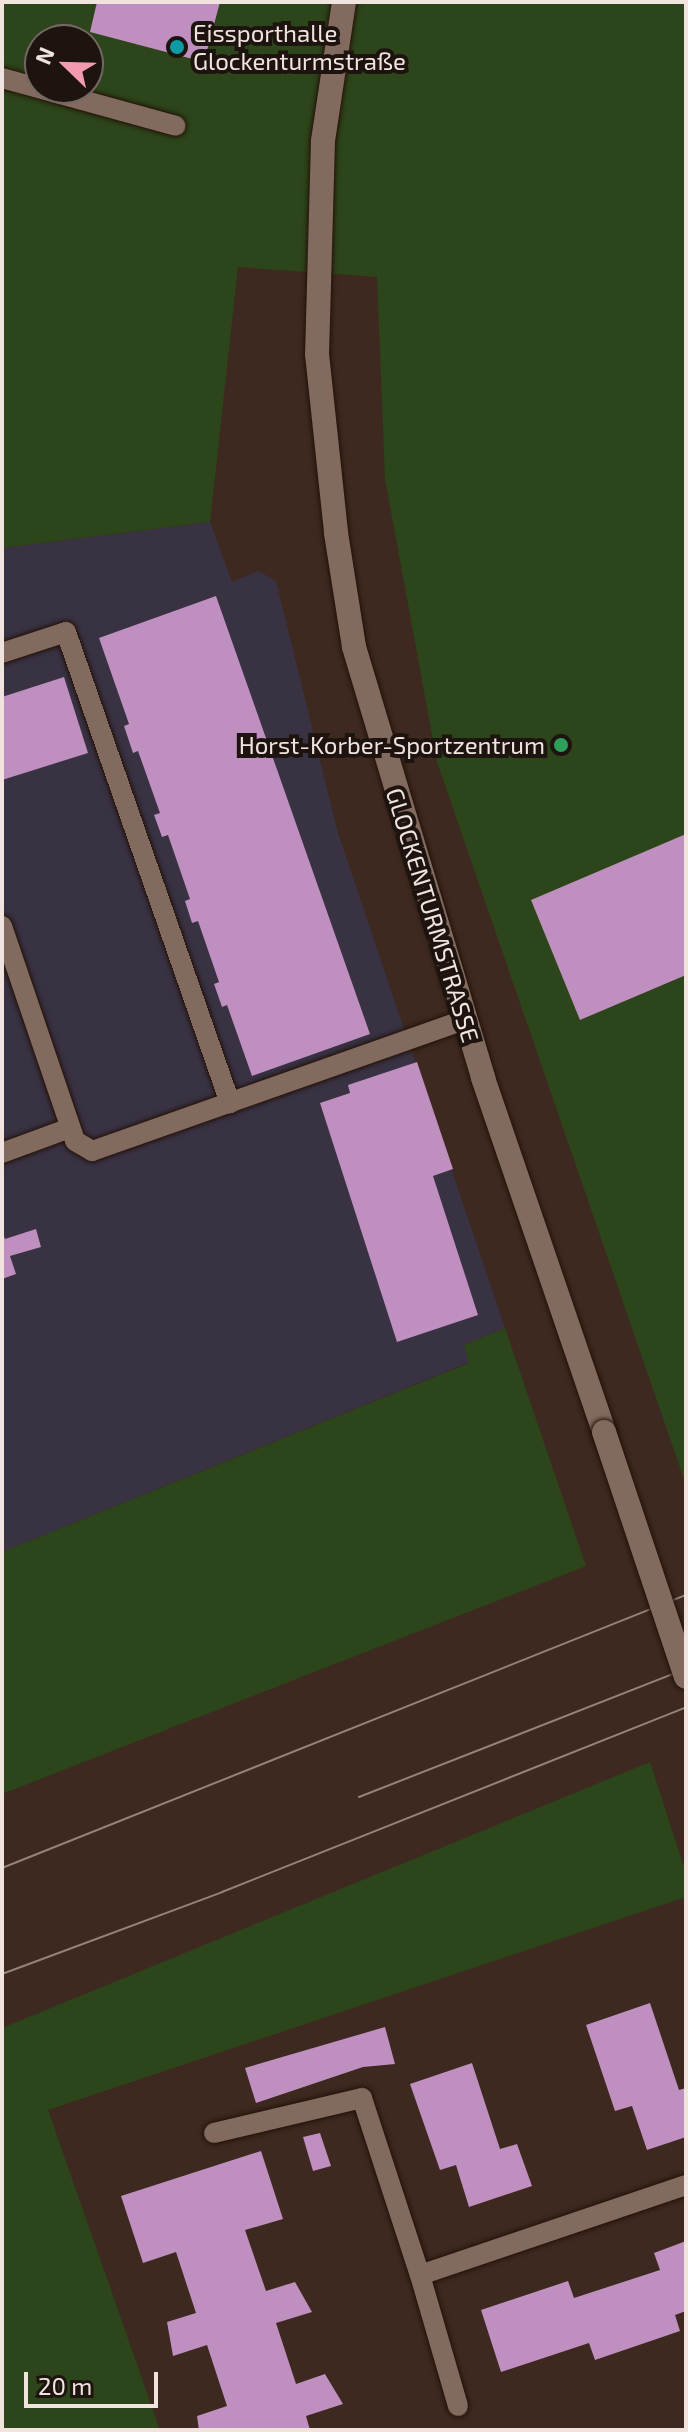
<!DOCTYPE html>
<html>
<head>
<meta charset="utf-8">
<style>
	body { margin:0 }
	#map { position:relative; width:688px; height:2432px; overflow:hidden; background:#3d291f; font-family:"Exo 2",sans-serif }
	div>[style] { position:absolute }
	.industrial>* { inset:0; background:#383243 }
	.green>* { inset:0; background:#2c451a }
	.building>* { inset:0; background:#bf8fc0 }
	.roads { filter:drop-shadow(0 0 2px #231108) drop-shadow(0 0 2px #231108) }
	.lane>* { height:20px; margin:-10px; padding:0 10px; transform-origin:10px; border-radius:10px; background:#826a5f }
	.street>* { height:24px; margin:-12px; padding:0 12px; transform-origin:12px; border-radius:12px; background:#826a5f }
	.tram>* { height:2px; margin:-1px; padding:0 1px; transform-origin:1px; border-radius:1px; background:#94837a }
	.bridges { filter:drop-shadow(0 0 2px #231108) drop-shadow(0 0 2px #231108) }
	.street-bridge>* { height:24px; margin:-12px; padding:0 12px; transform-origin:12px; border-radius:12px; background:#826a5f }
	.dots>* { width:22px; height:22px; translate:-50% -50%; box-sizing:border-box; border:4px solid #1d1410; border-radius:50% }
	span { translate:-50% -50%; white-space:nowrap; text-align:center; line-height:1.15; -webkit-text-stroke:8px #1d1410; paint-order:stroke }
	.poi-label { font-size:24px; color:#f1e3dd }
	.left { translate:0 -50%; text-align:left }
	.right { translate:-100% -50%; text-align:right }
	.street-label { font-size:24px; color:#f1e3dd }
	.frame { position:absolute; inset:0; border:4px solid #f1e3dd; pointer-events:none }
	.north { position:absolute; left:24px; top:24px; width:80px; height:80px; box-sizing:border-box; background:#1d1410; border:2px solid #726762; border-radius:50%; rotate:293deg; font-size:22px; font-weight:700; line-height:32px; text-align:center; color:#f1e3dd }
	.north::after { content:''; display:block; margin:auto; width:28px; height:36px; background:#f29ab0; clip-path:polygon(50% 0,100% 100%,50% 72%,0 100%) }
	.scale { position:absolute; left:24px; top:2372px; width:134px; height:36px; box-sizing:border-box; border:4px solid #f1e3dd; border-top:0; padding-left:10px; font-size:24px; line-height:28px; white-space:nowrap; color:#f1e3dd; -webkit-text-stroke:6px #1d1410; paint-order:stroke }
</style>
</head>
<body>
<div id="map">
	<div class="industrial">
		<i style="clip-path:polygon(210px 522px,232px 582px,258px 571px,276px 581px,338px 833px,505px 1328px,464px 1345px,470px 1362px,2px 1552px,2px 548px)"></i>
	</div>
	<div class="green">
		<i style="clip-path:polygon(evenodd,2px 2px,686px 2px,686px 1485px,437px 762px,385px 479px,377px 277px,238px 267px,210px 522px,2px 548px,2px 2px,40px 40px,88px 40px,88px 88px,40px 88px,40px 40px)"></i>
		<i style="clip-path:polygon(505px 1328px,586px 1566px,2px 1794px,2px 1552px,469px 1363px,464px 1345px)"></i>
		<i style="clip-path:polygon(650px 1762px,686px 1873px,686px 1897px,48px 2110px,160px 2430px,2px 2430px,2px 2028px)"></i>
	</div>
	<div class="building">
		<i style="clip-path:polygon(97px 2px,220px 2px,204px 62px,90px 32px)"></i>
		<i style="clip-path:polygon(216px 596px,370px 1034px,252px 1076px,227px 1005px,222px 1007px,214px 984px,219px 982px,198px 921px,192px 923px,185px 901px,190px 899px,168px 835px,162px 837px,154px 815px,160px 813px,138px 751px,133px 753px,124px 726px,129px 724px,99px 638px)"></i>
		<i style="clip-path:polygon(64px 677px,88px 753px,2px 780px,2px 697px)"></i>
		<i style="clip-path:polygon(686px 834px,686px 975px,580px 1020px,531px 900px)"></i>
		<i style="clip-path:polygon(417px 1062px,453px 1169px,433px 1176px,478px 1315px,397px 1342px,320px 1103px,350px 1093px,348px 1085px)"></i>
		<i style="clip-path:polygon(36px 1229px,41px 1247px,10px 1256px,16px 1274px,2px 1279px,2px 1232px,5px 1239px)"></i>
		<i style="clip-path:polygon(650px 2003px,679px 2090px,686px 2088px,686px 2137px,647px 2150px,632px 2106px,615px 2111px,586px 2025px)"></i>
		<i style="clip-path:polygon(385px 2027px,395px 2064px,363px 2067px,256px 2103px,245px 2068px)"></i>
		<i style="clip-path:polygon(472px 2063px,500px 2149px,517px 2144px,532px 2186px,469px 2207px,456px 2165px,440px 2170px,410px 2084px)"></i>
		<i style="clip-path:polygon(320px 2133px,331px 2166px,313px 2171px,303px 2137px)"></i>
		<i style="clip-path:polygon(261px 2151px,283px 2219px,245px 2230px,266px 2291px,295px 2282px,312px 2312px,276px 2323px,296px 2384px,325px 2374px,343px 2404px,306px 2416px,310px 2430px,199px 2430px,197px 2416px,227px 2406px,207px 2345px,173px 2356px,167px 2322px,196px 2313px,176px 2252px,143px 2263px,121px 2196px)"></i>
		<i style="clip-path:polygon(686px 2241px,686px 2311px,675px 2315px,680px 2331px,595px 2360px,589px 2343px,501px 2372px,481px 2310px,568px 2281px,574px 2298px,660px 2270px,654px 2253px)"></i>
	</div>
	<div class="roads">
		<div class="lane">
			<i style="left:2px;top:78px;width:180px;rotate:15.4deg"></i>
			<i style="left:2px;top:653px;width:67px;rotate:-18.2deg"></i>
			<i style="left:66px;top:632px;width:499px;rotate:70.8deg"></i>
			<i style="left:2px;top:926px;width:227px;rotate:71.2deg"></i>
			<i style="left:75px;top:1141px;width:20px;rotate:30deg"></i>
			<i style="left:92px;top:1151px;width:395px;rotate:-19.4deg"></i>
			<i style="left:2px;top:1153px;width:72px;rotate:-20.2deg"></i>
			<i style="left:214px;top:2133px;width:152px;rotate:-13.3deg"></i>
			<i style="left:362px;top:2098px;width:186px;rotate:71.9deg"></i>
			<i style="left:458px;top:2406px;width:136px;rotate:-106.2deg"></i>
			<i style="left:420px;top:2275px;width:281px;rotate:-18.7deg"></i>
		</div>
		<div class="street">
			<i style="left:344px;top:2px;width:141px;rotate:98.6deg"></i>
			<i style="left:323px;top:141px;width:213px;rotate:91.6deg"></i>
			<i style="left:317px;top:354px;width:180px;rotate:83.9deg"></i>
			<i style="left:336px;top:533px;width:115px;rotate:81deg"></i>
			<i style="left:354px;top:647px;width:450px;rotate:73.3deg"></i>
			<i style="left:483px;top:1078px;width:374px;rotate:71.1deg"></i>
		</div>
	</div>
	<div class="tram">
		<i style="left:359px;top:1797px;width:351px;rotate:-21.4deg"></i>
		<i style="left:2px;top:1868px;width:736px;rotate:-21.76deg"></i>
		<i style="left:2px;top:1974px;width:235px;rotate:-20.4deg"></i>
		<i style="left:222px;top:1892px;width:500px;rotate:-21.7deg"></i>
	</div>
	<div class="bridges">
		<div class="street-bridge">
			<i style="left:604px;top:1432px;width:258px;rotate:71.5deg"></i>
		</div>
	</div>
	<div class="dots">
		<i style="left:177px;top:47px;background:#0f9aa8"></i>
		<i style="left:561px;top:745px;background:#2e9e5b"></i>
	</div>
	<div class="poi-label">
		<span class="left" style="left:193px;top:47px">Eissporthalle<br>Glockenturmstraße</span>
		<span class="right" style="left:545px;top:745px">Horst-Korber-Sportzentrum</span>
	</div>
	<div class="street-label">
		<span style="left:433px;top:915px;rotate:73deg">GLOCKENTURMSTRASSE</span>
	</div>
	<div class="frame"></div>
	<div class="north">N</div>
	<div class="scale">20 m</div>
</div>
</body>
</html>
